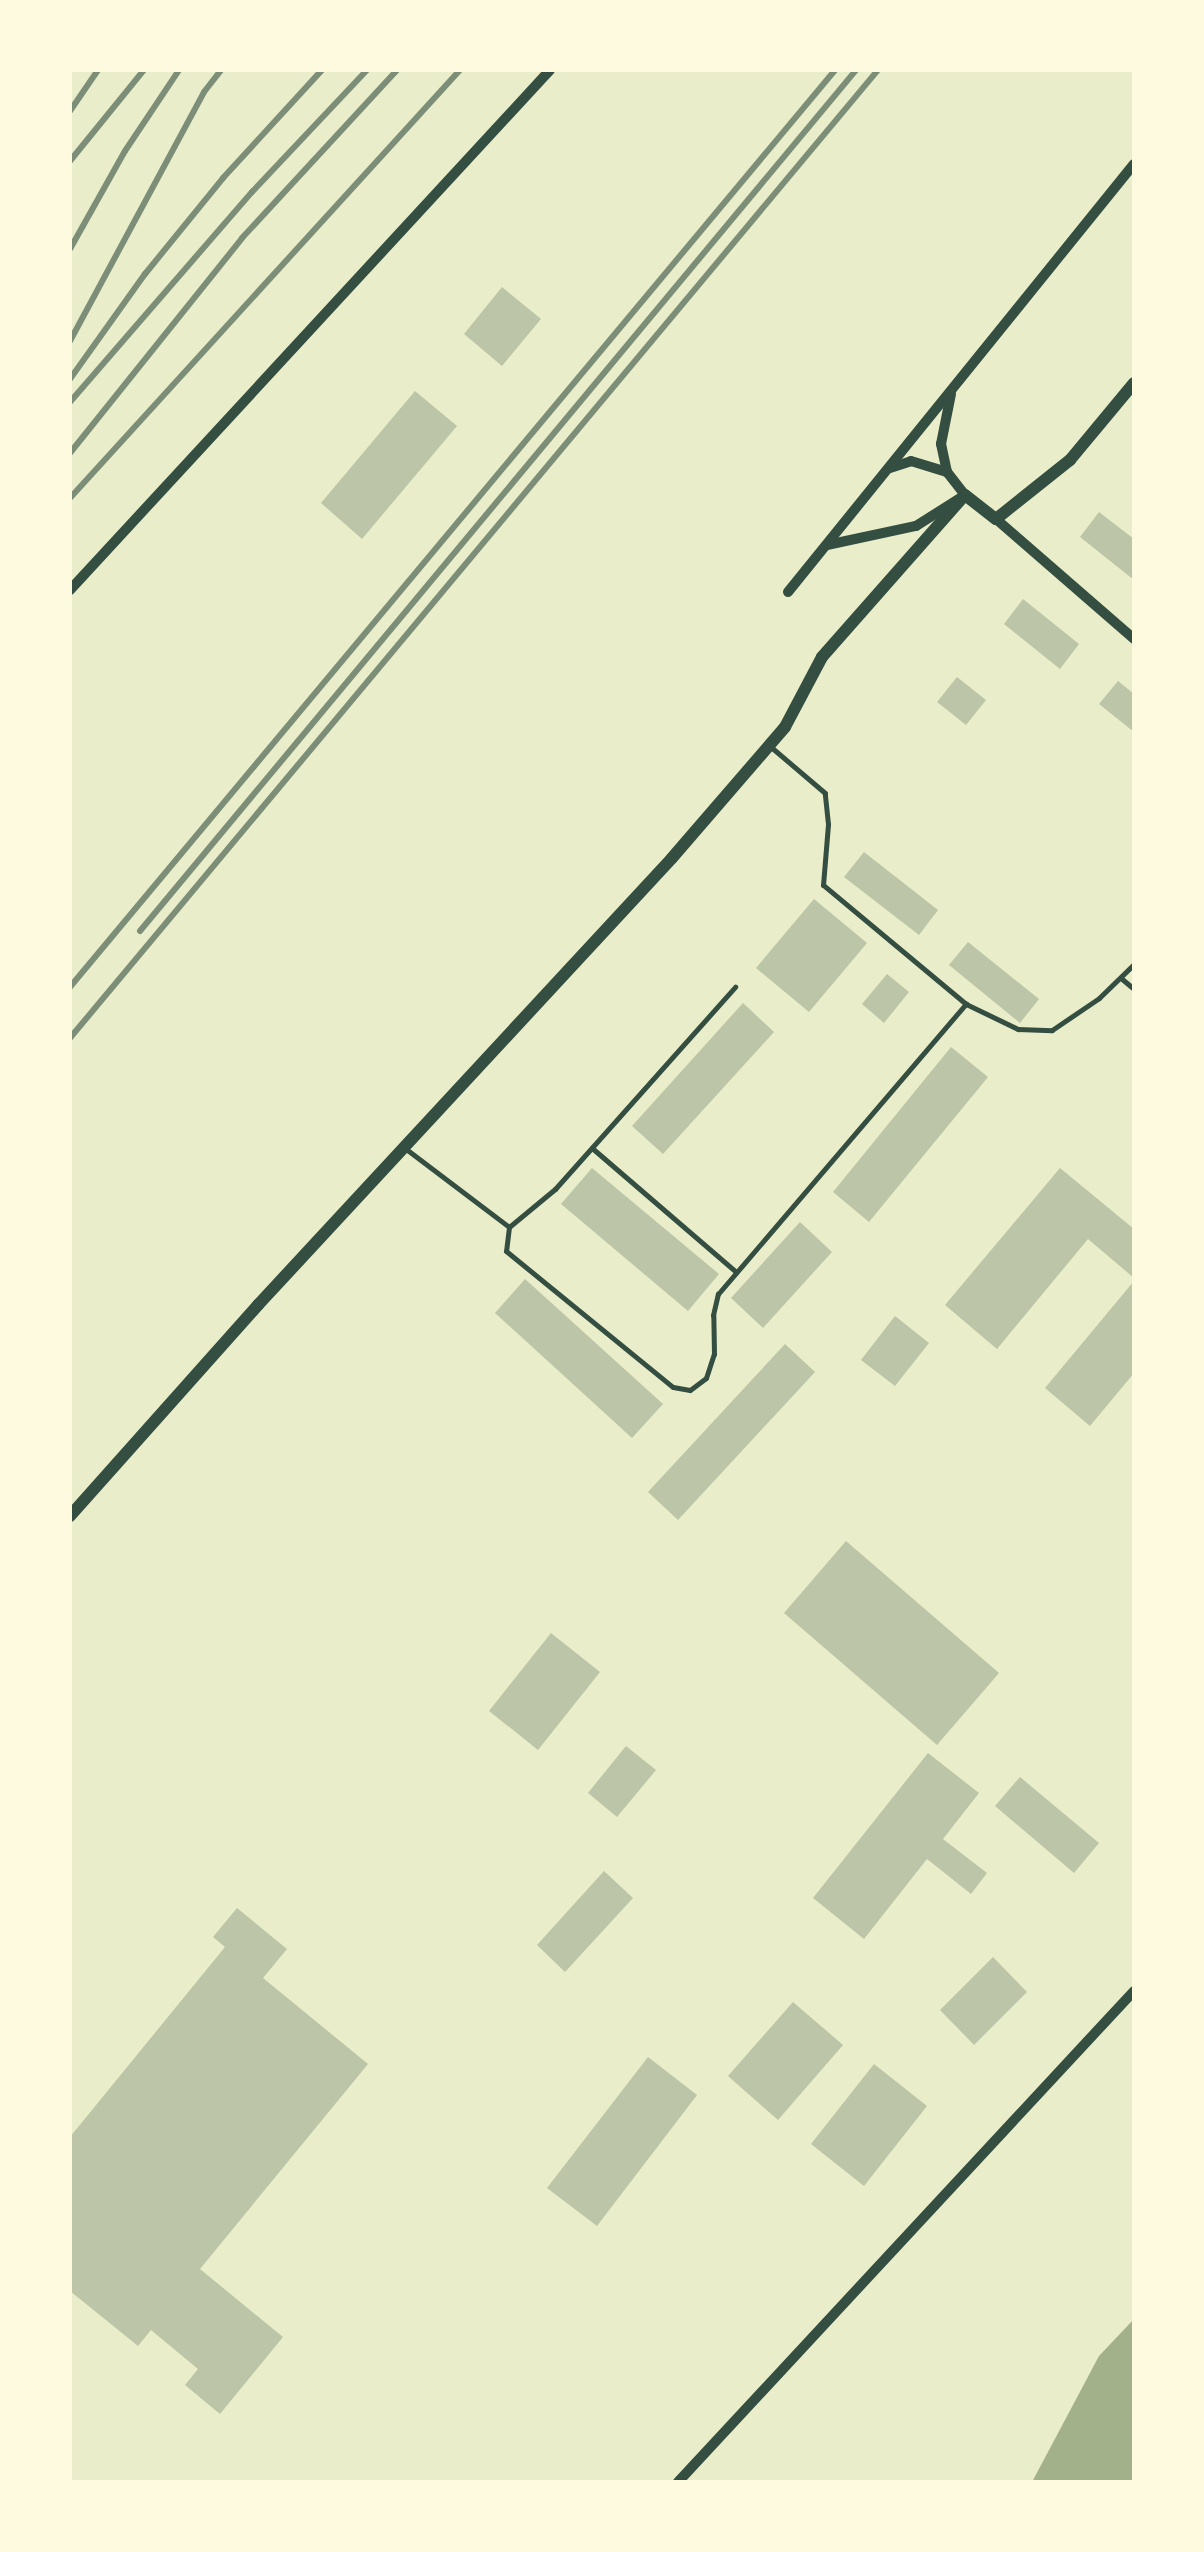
<!DOCTYPE html>
<html>
<head>
<meta charset="utf-8">
<style>
	body { margin:0 }
	#map { position:relative; width:1204px; height:2552px; overflow:hidden; background:#e9edc9; font-family:"Crimson Pro",serif }
	div>[style] { position:absolute }
	.water>* { inset:0; background:#a3b18a }
	.building>* { inset:0; background:#bcc5a7 }
	.service>* { height:5px; margin:-2.5px; padding:0 2.5px; transform-origin:2.5px; border-radius:2.5px; background:#344e41 }
	.minor>* { height:10px; margin:-5px; padding:0 5px; transform-origin:5px; border-radius:5px; background:#344e41 }
	.tertiary>* { height:12px; margin:-6px; padding:0 6px; transform-origin:6px; border-radius:6px; background:#344e41 }
	.rail>* { height:6px; margin:-3px; padding:0 3px; transform-origin:3px; border-radius:3px; background:#7c8e77 }
	span { translate:-50% -50%; white-space:nowrap; text-align:center; line-height:1.15; -webkit-text-stroke:10px #fefae0; paint-order:stroke }
	.frame { position:absolute; inset:0; border:72px solid #fefae0; pointer-events:none }
</style>
</head>
<body>
<div id="map">
	<div class="water">
		<i style="clip-path:polygon(1134px 2319px,1134px 2482px,1032px 2482px,1099px 2356px)"></i>
	</div>
	<div class="building">
		<i style="clip-path:polygon(502px 287px,541px 319px,502px 366px,464px 334px)"></i>
		<i style="clip-path:polygon(415px 391px,457px 426px,362px 539px,321px 503px)"></i>
		<i style="clip-path:polygon(1099px 512px,1134px 539px,1134px 580px,1080px 537px)"></i>
		<i style="clip-path:polygon(1023px 599px,1079px 644px,1060px 669px,1004px 624px)"></i>
		<i style="clip-path:polygon(957px 677px,986px 700px,966px 725px,937px 702px)"></i>
		<i style="clip-path:polygon(1118px 681px,1134px 694px,1134px 732px,1099px 704px)"></i>
		<i style="clip-path:polygon(864px 852px,938px 910px,919px 935px,844px 877px)"></i>
		<i style="clip-path:polygon(814px 899px,867px 943px,809px 1012px,756px 968px)"></i>
		<i style="clip-path:polygon(968px 942px,1039px 999px,1020px 1023px,949px 965px)"></i>
		<i style="clip-path:polygon(887px 974px,909px 992px,884px 1023px,862px 1004px)"></i>
		<i style="clip-path:polygon(743px 1003px,774px 1032px,663px 1154px,632px 1126px)"></i>
		<i style="clip-path:polygon(951px 1047px,988px 1077px,869px 1222px,833px 1192px)"></i>
		<i style="clip-path:polygon(592px 1168px,719px 1274px,688px 1311px,561px 1204px)"></i>
		<i style="clip-path:polygon(1060px 1168px,1134px 1229px,1134px 1278px,1088px 1239px,997px 1349px,945px 1305px)"></i>
		<i style="clip-path:polygon(800px 1222px,832px 1252px,763px 1328px,731px 1298px)"></i>
		<i style="clip-path:polygon(525px 1279px,663px 1404px,632px 1438px,495px 1313px)"></i>
		<i style="clip-path:polygon(1134px 1281px,1134px 1373px,1090px 1426px,1045px 1388px)"></i>
		<i style="clip-path:polygon(895px 1316px,929px 1343px,895px 1386px,861px 1360px)"></i>
		<i style="clip-path:polygon(785px 1344px,815px 1372px,678px 1520px,648px 1492px)"></i>
		<i style="clip-path:polygon(846px 1541px,999px 1673px,937px 1745px,784px 1613px)"></i>
		<i style="clip-path:polygon(551px 1633px,600px 1672px,538px 1750px,489px 1711px)"></i>
		<i style="clip-path:polygon(626px 1746px,656px 1770px,617px 1817px,588px 1793px)"></i>
		<i style="clip-path:polygon(928px 1753px,979px 1793px,943px 1839px,987px 1873px,971px 1894px,927px 1859px,864px 1939px,813px 1898px)"></i>
		<i style="clip-path:polygon(1020px 1777px,1099px 1843px,1074px 1873px,995px 1806px)"></i>
		<i style="clip-path:polygon(604px 1871px,633px 1898px,565px 1972px,537px 1945px)"></i>
		<i style="clip-path:polygon(237px 1908px,287px 1949px,263px 1978px,368px 2064px,200px 2269px,283px 2337px,220px 2414px,185px 2385px,198px 2369px,151px 2330px,138px 2346px,70px 2291px,70px 2137px,225px 1947px,213px 1937px)"></i>
		<i style="clip-path:polygon(993px 1957px,1027px 1992px,974px 2045px,940px 2010px)"></i>
		<i style="clip-path:polygon(793px 2002px,843px 2045px,778px 2120px,728px 2076px)"></i>
		<i style="clip-path:polygon(648px 2057px,697px 2095px,597px 2226px,547px 2188px)"></i>
		<i style="clip-path:polygon(874px 2064px,927px 2106px,864px 2186px,811px 2144px)"></i>
	</div>
	<div class="service">
		<i style="left:1122px;top:979px;width:16px;rotate:40deg"></i>
		<i style="left:966px;top:1004px;width:58px;rotate:25.7deg"></i>
		<i style="left:1018px;top:1029px;width:34px;rotate:2deg"></i>
		<i style="left:1052px;top:1030px;width:57px;rotate:-34.2deg"></i>
		<i style="left:1099px;top:998px;width:49px;rotate:-44.2deg"></i>
		<i style="left:592px;top:1148px;width:190px;rotate:40.7deg"></i>
		<i style="left:406px;top:1149px;width:129px;rotate:37.1deg"></i>
		<i style="left:509px;top:1227px;width:24px;rotate:97deg"></i>
		<i style="left:506px;top:1251px;width:215px;rotate:39.2deg"></i>
		<i style="left:673px;top:1387px;width:17px;rotate:10deg"></i>
		<i style="left:690px;top:1390px;width:20px;rotate:-37deg"></i>
		<i style="left:706px;top:1378px;width:25px;rotate:-72deg"></i>
		<i style="left:714px;top:1354px;width:39px;rotate:-91deg"></i>
		<i style="left:713px;top:1315px;width:22px;rotate:-77deg"></i>
		<i style="left:718px;top:1294px;width:382px;rotate:-49.5deg"></i>
		<i style="left:966px;top:1004px;width:186px;rotate:-140.2deg"></i>
		<i style="left:823px;top:885px;width:61px;rotate:-85.3deg"></i>
		<i style="left:828px;top:824px;width:31px;rotate:-96deg"></i>
		<i style="left:825px;top:793px;width:71px;rotate:-139.6deg"></i>
		<i style="left:509px;top:1227px;width:60px;rotate:-39.6deg"></i>
		<i style="left:555px;top:1189px;width:271px;rotate:-48.3deg"></i>
	</div>
	<div class="minor">
		<i style="left:890px;top:468px;width:22px;rotate:-18deg"></i>
		<i style="left:911px;top:461px;width:38px;rotate:17deg"></i>
		<i style="left:996px;top:519px;width:183px;rotate:41deg"></i>
		<i style="left:827px;top:545px;width:91px;rotate:-12.1deg"></i>
		<i style="left:916px;top:526px;width:58px;rotate:-32.3deg"></i>
		<i style="left:965px;top:495px;width:29px;rotate:-128deg"></i>
		<i style="left:947px;top:472px;width:29px;rotate:-102deg"></i>
		<i style="left:941px;top:444px;width:51px;rotate:-78.7deg"></i>
		<i style="left:70px;top:590px;width:708px;rotate:-47.29deg"></i>
		<i style="left:788px;top:592px;width:550px;rotate:-51.05deg"></i>
		<i style="left:678px;top:2482px;width:670px;rotate:-47.12deg"></i>
	</div>
	<div class="tertiary">
		<i style="left:70px;top:1516px;width:283px;rotate:-48.3deg"></i>
		<i style="left:258px;top:1305px;width:609px;rotate:-47.19deg"></i>
		<i style="left:672px;top:858px;width:173px;rotate:-49.2deg"></i>
		<i style="left:785px;top:727px;width:79px;rotate:-62.1deg"></i>
		<i style="left:822px;top:657px;width:216px;rotate:-48.6deg"></i>
		<i style="left:965px;top:495px;width:39px;rotate:38deg"></i>
		<i style="left:996px;top:519px;width:95px;rotate:-38.6deg"></i>
		<i style="left:1070px;top:460px;width:100px;rotate:-50.3deg"></i>
	</div>
	<div class="rail">
		<i style="left:70px;top:111px;width:50px;rotate:-55.7deg"></i>
		<i style="left:70px;top:161px;width:117px;rotate:-50.9deg"></i>
		<i style="left:70px;top:249px;width:112px;rotate:-60.7deg"></i>
		<i style="left:125px;top:151px;width:97px;rotate:-56.3deg"></i>
		<i style="left:70px;top:341px;width:283px;rotate:-61.7deg"></i>
		<i style="left:204px;top:92px;width:28px;rotate:-52deg"></i>
		<i style="left:70px;top:379px;width:129px;rotate:-54.5deg"></i>
		<i style="left:145px;top:274px;width:124px;rotate:-50.9deg"></i>
		<i style="left:223px;top:178px;width:147px;rotate:-47.5deg"></i>
		<i style="left:70px;top:402px;width:278px;rotate:-49.1deg"></i>
		<i style="left:252px;top:192px;width:168px;rotate:-46.7deg"></i>
		<i style="left:70px;top:453px;width:275px;rotate:-51.3deg"></i>
		<i style="left:242px;top:238px;width:229px;rotate:-47.3deg"></i>
		<i style="left:70px;top:498px;width:579px;rotate:-47.66deg"></i>
		<i style="left:140px;top:931px;width:1120px;rotate:-50.25deg"></i>
		<i style="left:70px;top:987px;width:1194px;rotate:-50.16deg"></i>
		<i style="left:70px;top:1038px;width:1261px;rotate:-50.15deg"></i>
	</div>
	<div class="frame"></div>
</div>
</body>
</html>
